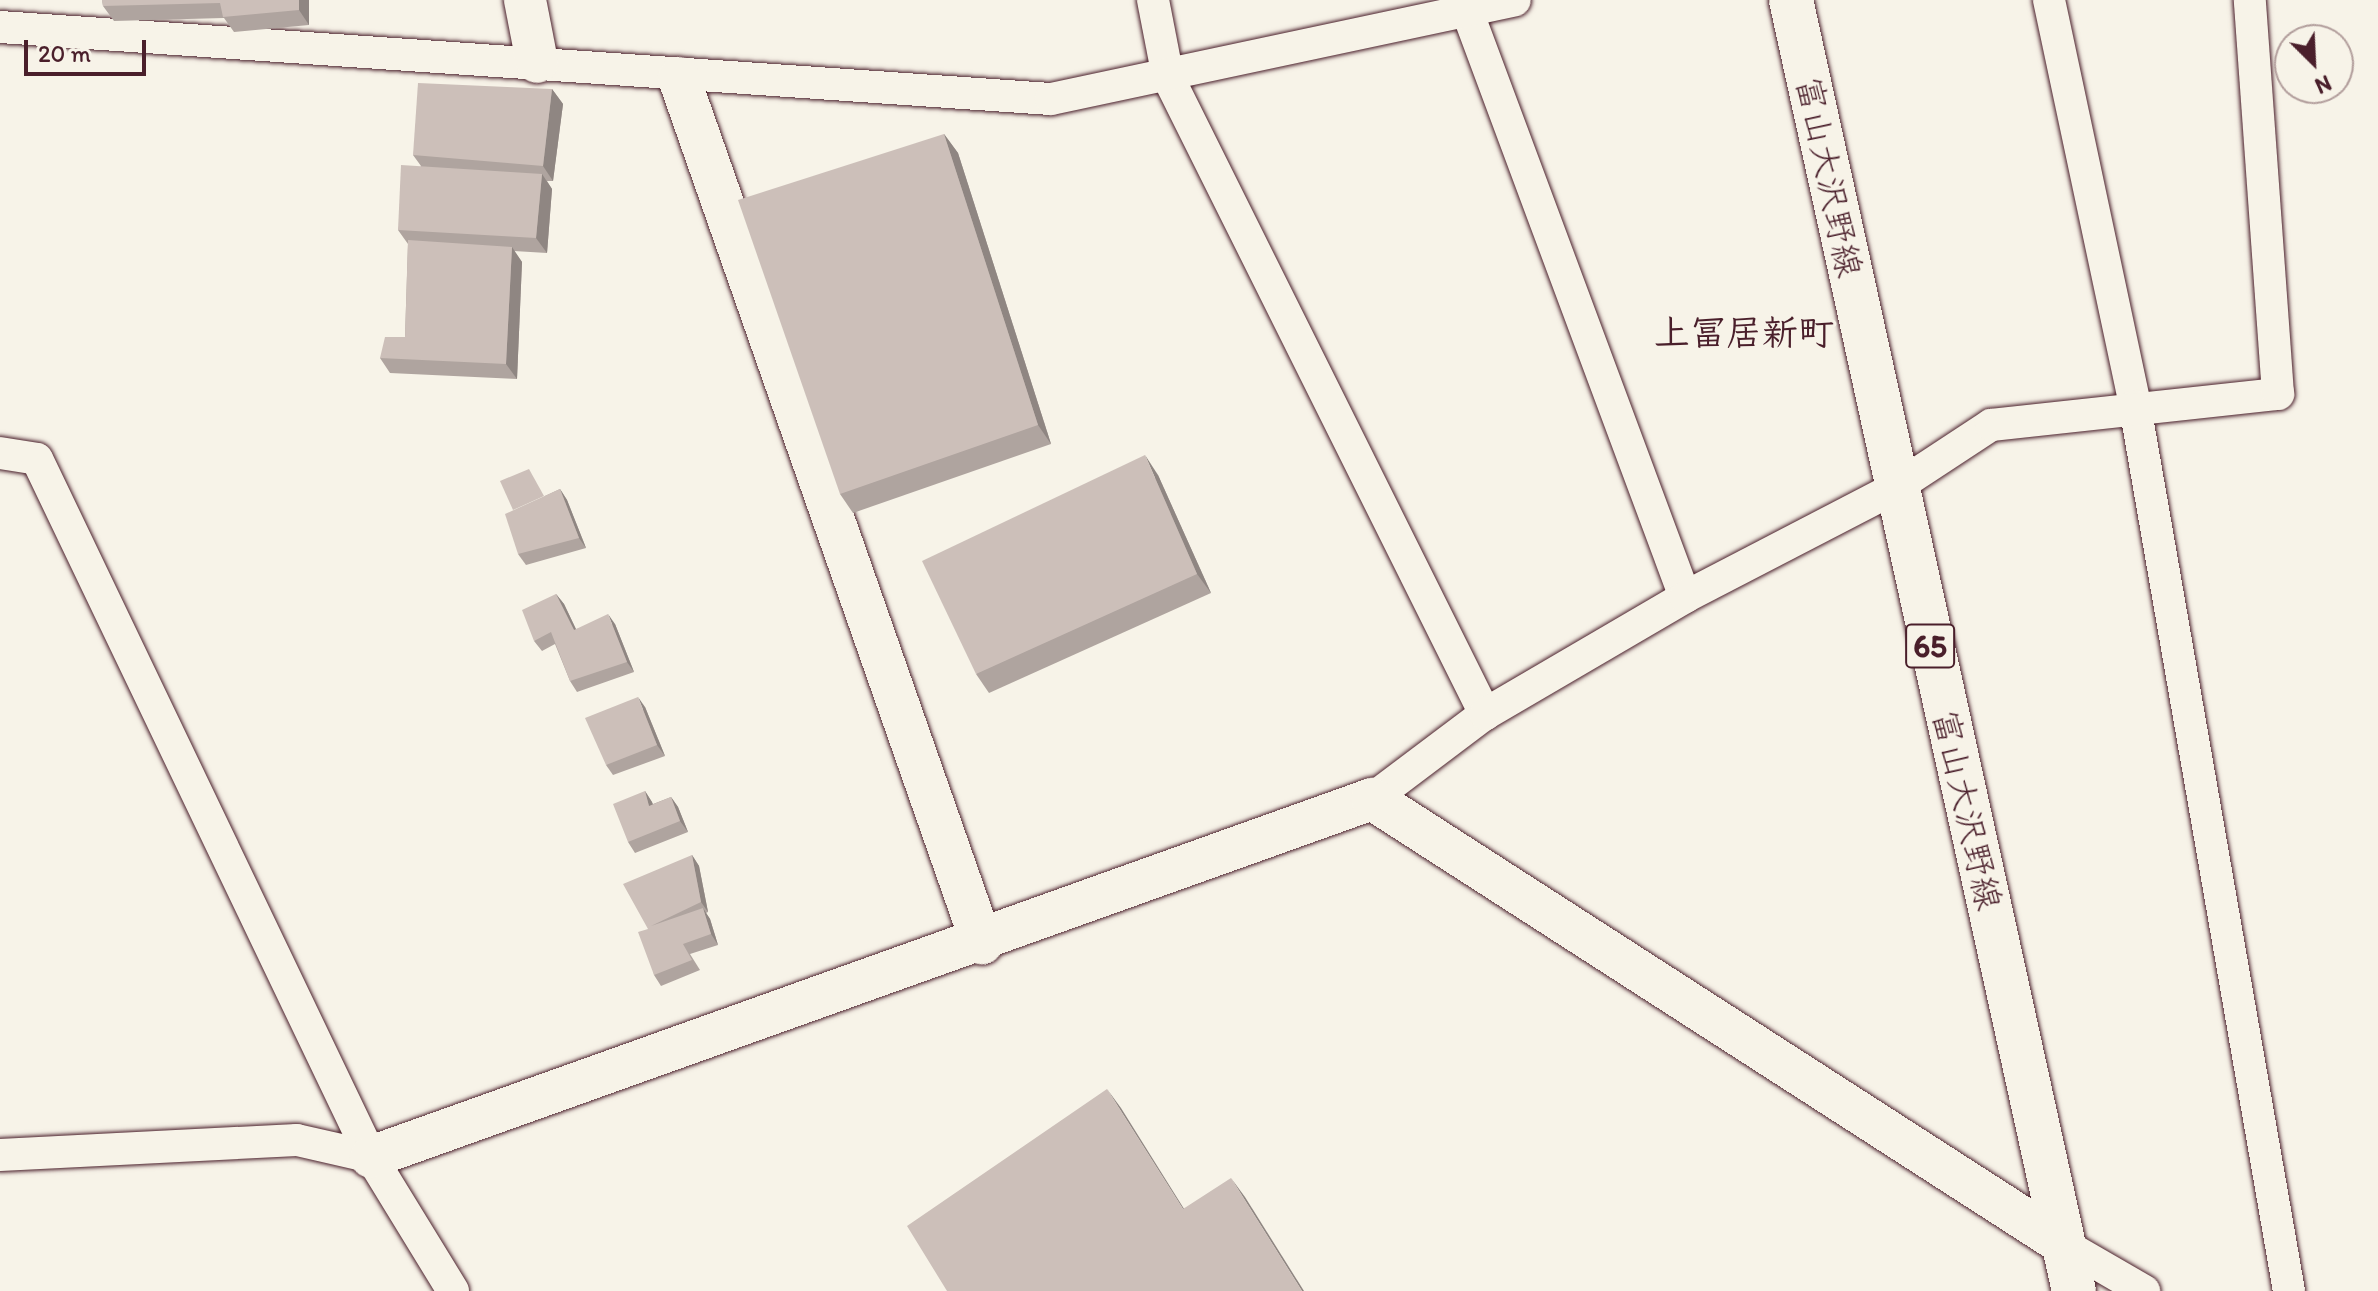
<!DOCTYPE html>
<html>
<head>
<meta charset="utf-8">
<style>
	body { margin:0 }
	#map { position:relative; width:2378px; height:1291px; overflow:hidden; background:#f7f3e8; font-family:Itim,"Klee One",sans-serif }
	div>[style] { position:absolute }
	.roads { filter:drop-shadow(0 0 2px #4a1f2b) drop-shadow(0 0 2px #4a1f2b) }
	.minor>* { height:32px; margin:-16px; padding:0 16px; transform-origin:16px; border-radius:16px; background:#f7f3e8 }
	.tertiary>* { height:42px; margin:-21px; padding:0 21px; transform-origin:21px; border-radius:21px; background:#f7f3e8 }
	.primary>* { height:44px; margin:-22px; padding:0 22px; transform-origin:22px; border-radius:22px; background:#f7f3e8 }
	.wall>* { inset:0; background:#afa49f }
	.shaded-wall>* { inset:0; background:#8f8682 }
	.building>* { inset:0; background:#ccbfb9 }
	span { translate:-50% -50%; white-space:nowrap; text-align:center; line-height:1.15; -webkit-text-stroke:6px #f7f3e8; paint-order:stroke }
	.shield-label span { padding:2px 6px; background:#f7f3e8; border:2px solid; border-radius:6px; -webkit-text-stroke-width:0 }
	.shield-label { font-size:32px; color:#4a1f2b; font-weight:700 }
	.street-label { font-size:34px; color:#4a1f2b }
	.neighbourhood-label { font-size:36px; color:#4a1f2b; font-weight:700 }
	.north { position:absolute; left:2274px; top:24px; width:80px; height:80px; box-sizing:border-box; background:#f7f3e8; border:2px solid #b29e9c; border-radius:50%; rotate:156deg; font-size:22px; font-weight:700; line-height:32px; text-align:center; color:#4a1f2b }
	.north::after { content:''; display:block; margin:auto; width:28px; height:36px; background:#4a1f2b; clip-path:polygon(50% 0,100% 100%,50% 72%,0 100%) }
	.scale { position:absolute; left:24px; top:40px; width:122px; height:36px; box-sizing:border-box; border:4px solid #4a1f2b; border-top:0; padding-left:10px; font-size:24px; line-height:28px; white-space:nowrap; color:#4a1f2b; -webkit-text-stroke:6px #f7f3e8; paint-order:stroke }
</style>
</head>
<body>
<div id="map">
	<div class="roads">
		<div class="minor">
			<i style="left:1153px;top:0;width:78px;rotate:79deg"></i>
			<i style="left:1168px;top:77px;width:712px;rotate:63.54deg"></i>
			<i style="left:1463px;top:0;width:637px;rotate:69.6deg"></i>
			<i style="left:2049px;top:0;width:415px;rotate:78deg"></i>
			<i style="left:2135px;top:406px;width:898px;rotate:80.13deg"></i>
			<i style="left:0;top:27px;width:1053px;rotate:3.92deg"></i>
			<i style="left:1051px;top:99px;width:474px;rotate:-12deg"></i>
			<i style="left:0;top:453px;width:37px;rotate:9deg"></i>
			<i style="left:37px;top:459px;width:774px;rotate:64.43deg"></i>
			<i style="left:371px;top:1157px;width:157px;rotate:58.5deg"></i>
			<i style="left:1372px;top:799px;width:141px;rotate:-37deg"></i>
			<i style="left:1485px;top:714px;width:232px;rotate:-30.3deg"></i>
			<i style="left:1685px;top:597px;width:237px;rotate:-27.4deg"></i>
			<i style="left:1895px;top:488px;width:115px;rotate:-33.3deg"></i>
			<i style="left:1991px;top:425px;width:289px;rotate:-6.2deg"></i>
			<i style="left:2278px;top:394px;width:395px;rotate:-94.1deg"></i>
			<i style="left:0;top:1155px;width:297px;rotate:-2.9deg"></i>
			<i style="left:297px;top:1140px;width:76px;rotate:12.9deg"></i>
			<i style="left:2063px;top:1244px;width:94px;rotate:30.1deg"></i>
		</div>
		<div class="tertiary">
			<i style="left:525px;top:0;width:63px;rotate:79deg"></i>
			<i style="left:679px;top:78px;width:917px;rotate:70.7deg"></i>
			<i style="left:371px;top:1157px;width:1063px;rotate:-19.68deg"></i>
			<i style="left:1372px;top:799px;width:822px;rotate:32.78deg"></i>
		</div>
		<div class="primary">
			<i style="left:1791px;top:0;width:1322px;rotate:77.64deg"></i>
		</div>
	</div>
	<div class="wall">
		<i style="clip-path:polygon(102px 0,309px 0,309px 25px,234px 32px,224px 18px,114px 21px,103px 6px)"></i>
		<i style="clip-path:polygon(552px 89px,563px 104px,553px 181px,547px 181px,552px 189px,547px 253px,514px 251px,522px 262px,517px 379px,390px 373px,380px 358px,405px 337px,408px 244px,398px 230px,421px 166px,413px 155px)"></i>
		<i style="clip-path:polygon(944px 134px,958px 153px,1051px 444px,853px 513px,840px 494px)"></i>
		<i style="clip-path:polygon(1158px 475px,1211px 593px,989px 693px,976px 674px)"></i>
		<i style="clip-path:polygon(560px 489px,567px 500px,586px 548px,526px 565px,518px 554px,545px 496px)"></i>
		<i style="clip-path:polygon(556px 594px,564px 604px,576px 629px,615px 624px,634px 672px,577px 692px,570px 681px,555px 644px,542px 651px,534px 641px)"></i>
		<i style="clip-path:polygon(645px 707px,665px 756px,613px 775px,606px 765px)"></i>
		<i style="clip-path:polygon(645px 791px,653px 804px,671px 797px,678px 807px,688px 832px,635px 853px,628px 842px)"></i>
		<i style="clip-path:polygon(692px 855px,699px 866px,708px 912px,706px 913px,710px 919px,718px 945px,690px 954px,700px 970px,661px 986px,654px 975px,648px 929px)"></i>
	</div>
	<div class="shaded-wall">
		<i style="clip-path:polygon(299px 0,309px 0,309px 25px,299px 10px)"></i>
		<i style="clip-path:polygon(552px 89px,563px 104px,553px 181px,543px 166px)"></i>
		<i style="clip-path:polygon(944px 134px,958px 153px,1051px 444px,1038px 425px)"></i>
		<i style="clip-path:polygon(542px 174px,552px 189px,547px 253px,536px 238px)"></i>
		<i style="clip-path:polygon(512px 247px,522px 262px,517px 379px,506px 364px)"></i>
		<i style="clip-path:polygon(1145px 455px,1158px 475px,1211px 593px,1197px 574px)"></i>
		<i style="clip-path:polygon(560px 489px,567px 500px,586px 548px,579px 538px)"></i>
		<i style="clip-path:polygon(556px 594px,564px 604px,581px 640px,574px 630px)"></i>
		<i style="clip-path:polygon(608px 614px,615px 624px,634px 672px,627px 662px)"></i>
		<i style="clip-path:polygon(638px 697px,645px 707px,665px 756px,657px 745px)"></i>
		<i style="clip-path:polygon(645px 791px,652px 802px,656px 816px,649px 806px)"></i>
		<i style="clip-path:polygon(671px 797px,678px 807px,688px 832px,680px 821px)"></i>
		<i style="clip-path:polygon(692px 855px,699px 866px,708px 912px,701px 902px)"></i>
		<i style="clip-path:polygon(703px 908px,710px 919px,718px 945px,711px 934px)"></i>
		<i style="clip-path:polygon(1107px 1089px,1121px 1108px,1196px 1228px,1183px 1209px)"></i>
		<i style="clip-path:polygon(1231px 1178px,1245px 1197px,1304px 1291px,1302px 1291px)"></i>
	</div>
	<div class="building">
		<i style="clip-path:polygon(102px 0,299px 0,299px 10px,223px 17px,220px 3px,103px 6px)"></i>
		<i style="clip-path:polygon(418px 83px,552px 89px,543px 166px,413px 155px)"></i>
		<i style="clip-path:polygon(944px 134px,1038px 425px,840px 494px,738px 200px)"></i>
		<i style="clip-path:polygon(401px 165px,542px 174px,536px 238px,398px 230px)"></i>
		<i style="clip-path:polygon(408px 240px,512px 247px,506px 364px,380px 358px,385px 337px,405px 337px)"></i>
		<i style="clip-path:polygon(1145px 455px,1197px 574px,976px 674px,922px 561px)"></i>
		<i style="clip-path:polygon(529px 469px,544px 496px,513px 510px,500px 481px)"></i>
		<i style="clip-path:polygon(560px 489px,579px 538px,518px 554px,505px 514px)"></i>
		<i style="clip-path:polygon(556px 594px,574px 630px,608px 614px,627px 662px,570px 681px,551px 632px,534px 641px,522px 610px)"></i>
		<i style="clip-path:polygon(638px 697px,657px 745px,606px 765px,585px 718px)"></i>
		<i style="clip-path:polygon(645px 791px,649px 806px,671px 797px,680px 821px,628px 842px,613px 804px)"></i>
		<i style="clip-path:polygon(692px 855px,701px 902px,651px 926px,703px 908px,711px 934px,683px 944px,692px 960px,654px 975px,638px 932px,648px 929px,623px 884px)"></i>
		<i style="clip-path:polygon(1107px 1089px,1183px 1209px,1231px 1178px,1302px 1291px,947px 1291px,907px 1226px)"></i>
	</div>
	<div class="shield-label">
		<span style="left:1930px;top:646px">65</span>
	</div>
	<div class="street-label">
		<span style="left:1829px;top:177px;rotate:78deg">富山大沢野線</span>
		<span style="left:1967px;top:810px;rotate:77deg">富山大沢野線</span>
	</div>
	<div class="neighbourhood-label">
		<span style="left:1744px;top:333px">上冨居新町</span>
	</div>
	<div class="north">N</div>
	<div class="scale">20 m</div>
</div>
</body>
</html>
